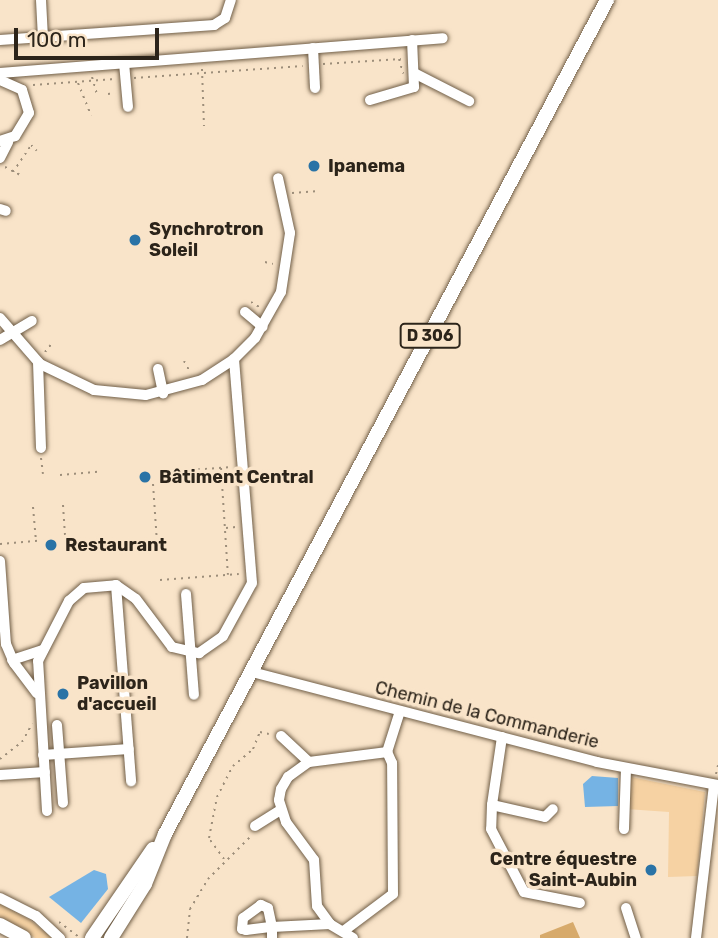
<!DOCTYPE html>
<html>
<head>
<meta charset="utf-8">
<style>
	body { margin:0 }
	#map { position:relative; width:718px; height:938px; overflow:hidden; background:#f9e4c9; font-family:Rubik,sans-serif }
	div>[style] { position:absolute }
	.green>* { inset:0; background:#f6d2a3 }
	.forest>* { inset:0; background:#d7aa6b }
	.water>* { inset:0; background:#75b3e4 }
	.path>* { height:2px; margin-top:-1px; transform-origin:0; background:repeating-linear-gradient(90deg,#9d8e7a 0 2px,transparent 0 7px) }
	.roads { filter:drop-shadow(0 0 2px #705e47) drop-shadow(0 0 2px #705e47) }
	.minor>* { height:10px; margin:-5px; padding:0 5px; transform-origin:5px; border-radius:5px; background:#fff }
	.major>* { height:14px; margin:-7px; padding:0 7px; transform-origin:7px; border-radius:7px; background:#fff }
	.dots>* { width:19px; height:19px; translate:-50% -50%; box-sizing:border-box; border:4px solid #f9e4c9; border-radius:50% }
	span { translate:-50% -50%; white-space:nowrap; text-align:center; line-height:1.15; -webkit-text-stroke:7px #f9e4c9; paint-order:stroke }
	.shield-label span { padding:2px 5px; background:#f9e4c9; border:2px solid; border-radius:5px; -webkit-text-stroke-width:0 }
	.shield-label { font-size:16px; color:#2c241a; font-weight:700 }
	.poi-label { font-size:18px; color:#2c241a; font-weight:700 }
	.left { translate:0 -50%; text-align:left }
	.right { translate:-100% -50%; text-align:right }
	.street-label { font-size:18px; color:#2c241a }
	.scale { position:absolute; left:14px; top:28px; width:145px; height:32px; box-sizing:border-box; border:4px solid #2c241a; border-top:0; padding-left:9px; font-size:21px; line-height:24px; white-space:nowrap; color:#2c241a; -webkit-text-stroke:5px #f9e4c9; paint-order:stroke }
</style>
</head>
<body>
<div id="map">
	<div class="green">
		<i style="clip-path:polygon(631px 777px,705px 792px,697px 876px,668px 877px,669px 812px,626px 809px)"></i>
		<i style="clip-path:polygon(0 904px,30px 920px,52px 938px,35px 938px,0 917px)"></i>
	</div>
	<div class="forest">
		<i style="clip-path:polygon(573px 922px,580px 938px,540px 938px,540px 935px)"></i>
	</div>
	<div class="water">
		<i style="clip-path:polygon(592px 776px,618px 778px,618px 806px,585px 807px,583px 784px)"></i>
		<i style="clip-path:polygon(94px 870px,106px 874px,108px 889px,81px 923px,49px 897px)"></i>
	</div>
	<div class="path">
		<i style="left:399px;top:59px;width:15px;rotate:74deg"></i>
		<i style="left:323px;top:64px;width:78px;rotate:-3.7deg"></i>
		<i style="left:202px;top:69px;width:57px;rotate:88deg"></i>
		<i style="left:92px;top:77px;width:18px;rotate:74deg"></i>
		<i style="left:134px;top:78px;width:169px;rotate:-4.1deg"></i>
		<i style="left:78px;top:83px;width:35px;rotate:68deg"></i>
		<i style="left:33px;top:85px;width:82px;rotate:-4.2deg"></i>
		<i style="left:108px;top:94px;width:7px;rotate:-8deg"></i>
		<i style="left:5px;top:167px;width:17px;rotate:28deg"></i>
		<i style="left:13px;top:172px;width:32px;rotate:-56deg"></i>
		<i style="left:31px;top:145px;width:8px;rotate:45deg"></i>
		<i style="left:292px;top:193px;width:27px;rotate:-4deg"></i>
		<i style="left:265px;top:262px;width:8px;rotate:14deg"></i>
		<i style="left:251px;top:302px;width:12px;rotate:31deg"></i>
		<i style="left:45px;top:352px;width:13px;rotate:-51deg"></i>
		<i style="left:184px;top:361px;width:13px;rotate:61deg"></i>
		<i style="left:41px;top:458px;width:16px;rotate:83deg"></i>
		<i style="left:221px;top:468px;width:107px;rotate:86.3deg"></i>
		<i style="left:191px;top:470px;width:41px;rotate:-4.2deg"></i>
		<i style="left:60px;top:475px;width:38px;rotate:-5deg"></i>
		<i style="left:153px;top:484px;width:58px;rotate:86.1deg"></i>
		<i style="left:63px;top:505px;width:45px;rotate:86.2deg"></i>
		<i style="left:33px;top:507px;width:34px;rotate:85deg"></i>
		<i style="left:226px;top:528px;width:10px;rotate:-6deg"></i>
		<i style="left:0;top:544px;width:38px;rotate:-5deg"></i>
		<i style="left:65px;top:550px;width:39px;rotate:-6deg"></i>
		<i style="left:160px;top:580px;width:79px;rotate:-4.3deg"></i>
		<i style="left:0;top:759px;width:28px;rotate:-38deg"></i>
		<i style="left:22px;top:742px;width:21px;rotate:-61deg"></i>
		<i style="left:716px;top:774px;width:9px;rotate:-77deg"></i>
		<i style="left:224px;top:859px;width:26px;rotate:-126deg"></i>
		<i style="left:209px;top:838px;width:42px;rotate:-79deg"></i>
		<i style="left:217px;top:797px;width:35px;rotate:-63deg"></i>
		<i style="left:233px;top:766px;width:26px;rotate:-40deg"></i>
		<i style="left:253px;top:749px;width:18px;rotate:-68deg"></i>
		<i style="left:260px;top:732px;width:9px;rotate:13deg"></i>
		<i style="left:59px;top:922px;width:25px;rotate:37deg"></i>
		<i style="left:187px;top:938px;width:29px;rotate:-84deg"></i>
		<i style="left:190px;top:909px;width:35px;rotate:-59deg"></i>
		<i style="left:208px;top:879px;width:61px;rotate:-45deg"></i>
	</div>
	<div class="roads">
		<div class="minor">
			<i style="left:41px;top:0;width:36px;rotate:87deg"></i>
			<i style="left:0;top:40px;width:215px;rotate:-4deg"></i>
			<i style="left:214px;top:25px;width:13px;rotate:-32deg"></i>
			<i style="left:225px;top:18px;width:19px;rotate:-72deg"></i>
			<i style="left:313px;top:48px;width:40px;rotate:87.1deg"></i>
			<i style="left:124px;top:63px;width:44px;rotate:84.8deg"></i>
			<i style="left:0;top:73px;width:444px;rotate:-4.5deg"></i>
			<i style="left:414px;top:73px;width:62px;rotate:27deg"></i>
			<i style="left:0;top:80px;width:24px;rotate:24deg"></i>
			<i style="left:22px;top:90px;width:24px;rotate:73deg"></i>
			<i style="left:29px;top:113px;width:27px;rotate:121deg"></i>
			<i style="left:15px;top:136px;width:16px;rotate:162deg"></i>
			<i style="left:370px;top:100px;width:46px;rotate:-16.5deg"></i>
			<i style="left:414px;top:87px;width:47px;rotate:-92.4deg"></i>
			<i style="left:0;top:158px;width:18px;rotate:-63deg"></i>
			<i style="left:0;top:209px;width:6px;rotate:18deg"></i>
			<i style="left:245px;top:312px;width:23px;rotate:40deg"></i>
			<i style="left:0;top:318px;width:61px;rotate:49deg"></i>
			<i style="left:40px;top:364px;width:60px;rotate:25.7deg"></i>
			<i style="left:94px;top:390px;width:52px;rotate:5.5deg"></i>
			<i style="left:146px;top:395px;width:58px;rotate:-15deg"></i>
			<i style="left:202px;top:380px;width:38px;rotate:-33deg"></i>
			<i style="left:234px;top:359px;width:30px;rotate:-45deg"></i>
			<i style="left:255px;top:338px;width:53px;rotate:-60.5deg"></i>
			<i style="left:281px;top:292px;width:60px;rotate:-81.3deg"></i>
			<i style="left:290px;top:233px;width:56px;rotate:-102.3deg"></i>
			<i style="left:0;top:340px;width:37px;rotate:-31deg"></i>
			<i style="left:38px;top:362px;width:86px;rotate:88deg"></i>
			<i style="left:158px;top:369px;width:25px;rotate:78deg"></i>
			<i style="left:0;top:561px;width:83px;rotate:85.9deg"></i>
			<i style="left:6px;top:644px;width:21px;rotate:67deg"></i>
			<i style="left:14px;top:663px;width:38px;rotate:53deg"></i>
			<i style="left:116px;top:585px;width:197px;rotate:85.6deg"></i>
			<i style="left:186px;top:594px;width:101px;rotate:85.5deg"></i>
			<i style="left:12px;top:660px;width:33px;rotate:-18deg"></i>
			<i style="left:252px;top:672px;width:357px;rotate:14.6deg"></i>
			<i style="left:597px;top:762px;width:123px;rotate:10.8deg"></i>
			<i style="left:57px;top:725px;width:78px;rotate:85.6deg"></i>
			<i style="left:281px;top:736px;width:38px;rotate:43deg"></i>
			<i style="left:502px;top:737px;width:69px;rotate:98.4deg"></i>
			<i style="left:492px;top:805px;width:54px;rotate:12.8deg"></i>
			<i style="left:545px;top:817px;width:11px;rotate:-45deg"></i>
			<i style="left:43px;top:755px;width:86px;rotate:-4deg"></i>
			<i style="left:0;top:775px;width:45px;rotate:-3.8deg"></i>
			<i style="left:492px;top:805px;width:24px;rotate:92deg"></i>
			<i style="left:491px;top:829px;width:71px;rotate:62.4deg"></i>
			<i style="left:524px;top:892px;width:57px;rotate:11.1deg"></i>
			<i style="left:47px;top:811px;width:150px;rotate:-93.4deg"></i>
			<i style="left:38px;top:661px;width:68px;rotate:-62.7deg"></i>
			<i style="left:69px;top:601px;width:20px;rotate:-41deg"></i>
			<i style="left:84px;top:588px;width:32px;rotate:-5deg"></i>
			<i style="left:116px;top:585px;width:24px;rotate:35deg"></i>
			<i style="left:136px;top:599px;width:60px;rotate:53.1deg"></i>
			<i style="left:172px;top:647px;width:28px;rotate:13deg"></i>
			<i style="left:199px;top:653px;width:29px;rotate:-35deg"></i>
			<i style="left:223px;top:636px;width:60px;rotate:-61.3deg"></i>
			<i style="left:252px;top:583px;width:225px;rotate:-94.6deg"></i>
			<i style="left:255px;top:826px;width:31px;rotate:-32deg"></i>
			<i style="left:624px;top:829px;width:61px;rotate:-88.1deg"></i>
			<i style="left:0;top:898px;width:40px;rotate:26.6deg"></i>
			<i style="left:36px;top:916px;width:33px;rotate:43deg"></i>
			<i style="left:626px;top:908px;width:32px;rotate:72deg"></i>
			<i style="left:345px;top:930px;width:60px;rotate:-36.9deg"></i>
			<i style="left:393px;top:894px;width:131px;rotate:-90.4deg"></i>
			<i style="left:392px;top:763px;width:12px;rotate:-114deg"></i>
			<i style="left:272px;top:938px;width:11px;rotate:-90deg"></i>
			<i style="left:272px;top:927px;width:19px;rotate:-102deg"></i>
			<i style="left:268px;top:908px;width:8px;rotate:-157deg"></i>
			<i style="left:261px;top:905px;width:22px;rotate:144deg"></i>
			<i style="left:243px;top:918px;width:11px;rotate:95deg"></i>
			<i style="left:242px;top:929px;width:4px;rotate:14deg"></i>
			<i style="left:246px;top:930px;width:26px;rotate:-7deg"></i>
			<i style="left:272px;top:927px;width:58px;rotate:-3deg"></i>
			<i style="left:353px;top:938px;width:27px;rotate:-149deg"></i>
			<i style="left:330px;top:924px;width:22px;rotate:-126deg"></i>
			<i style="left:317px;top:906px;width:46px;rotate:-93.7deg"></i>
			<i style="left:314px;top:860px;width:47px;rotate:-126.4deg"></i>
			<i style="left:286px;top:822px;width:23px;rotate:-108deg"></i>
			<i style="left:279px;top:800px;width:11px;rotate:-80deg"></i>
			<i style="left:281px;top:789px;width:14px;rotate:-60deg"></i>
			<i style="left:288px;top:777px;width:26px;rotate:-36deg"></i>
			<i style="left:309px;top:762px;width:79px;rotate:-7.3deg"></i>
			<i style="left:387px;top:752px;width:43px;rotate:-72.4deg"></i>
			<i style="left:696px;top:938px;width:154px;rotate:-83.3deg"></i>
		</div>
		<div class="major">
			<i style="left:0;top:925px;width:27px;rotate:28deg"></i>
			<i style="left:92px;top:938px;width:108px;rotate:-55.6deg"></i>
			<i style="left:111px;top:938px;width:64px;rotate:-57.8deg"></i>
			<i style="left:145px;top:884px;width:54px;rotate:-68.2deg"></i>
			<i style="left:165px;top:834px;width:944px;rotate:-62.08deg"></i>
		</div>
	</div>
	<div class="dots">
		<i style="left:314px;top:166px;background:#2a73a6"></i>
		<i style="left:135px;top:240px;background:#2a73a6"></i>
		<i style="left:145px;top:477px;background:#2a73a6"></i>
		<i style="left:51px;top:545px;background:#2a73a6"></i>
		<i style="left:63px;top:694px;background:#2a73a6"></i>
		<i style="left:651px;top:870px;background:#2a73a6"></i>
	</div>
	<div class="shield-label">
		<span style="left:430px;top:336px">D 306</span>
	</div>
	<div class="poi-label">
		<span class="left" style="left:328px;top:166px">Ipanema</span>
		<span class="left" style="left:149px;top:240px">Synchrotron<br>Soleil</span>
		<span class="left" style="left:159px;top:477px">Bâtiment Central</span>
		<span class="left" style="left:65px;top:545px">Restaurant</span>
		<span class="left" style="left:77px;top:694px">Pavillon<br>d'accueil</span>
		<span class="right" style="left:637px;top:870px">Centre équestre<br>Saint-Aubin</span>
	</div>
	<div class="street-label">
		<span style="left:487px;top:715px;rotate:14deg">Chemin de la Commanderie</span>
	</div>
	<div class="scale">100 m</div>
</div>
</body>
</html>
